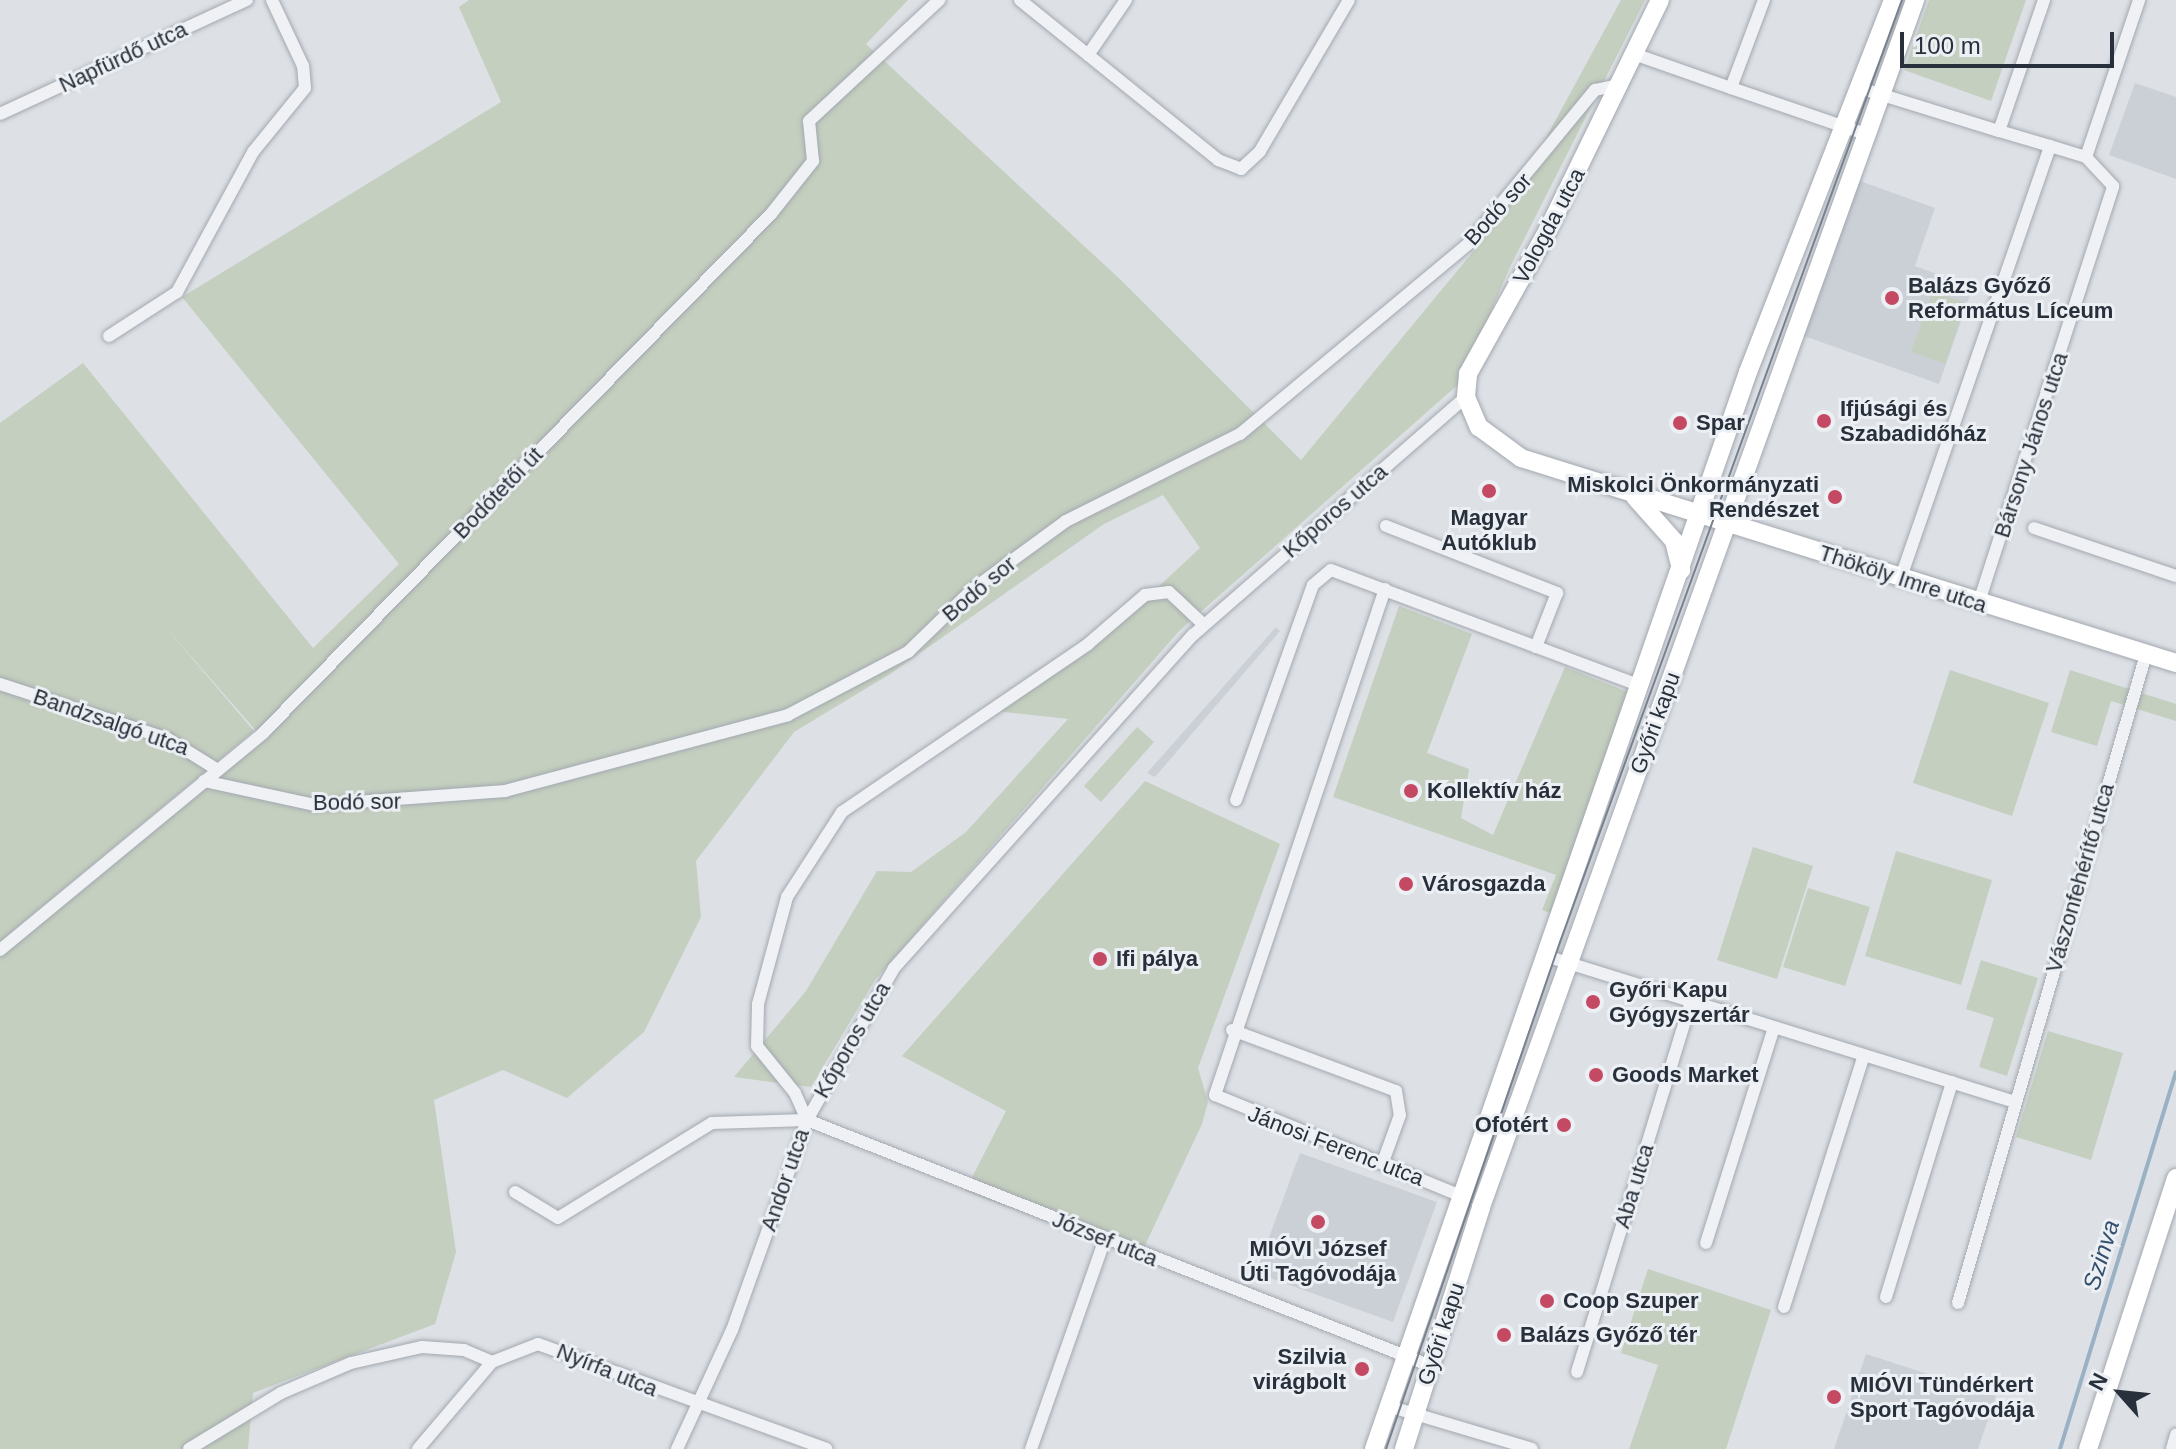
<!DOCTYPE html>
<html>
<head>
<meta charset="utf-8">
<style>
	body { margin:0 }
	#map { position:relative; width:2176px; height:1449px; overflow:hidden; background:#dde1e6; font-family:Arial,sans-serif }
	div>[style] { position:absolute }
	.built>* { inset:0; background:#cbd0d7 }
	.green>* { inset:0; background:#c4cfbf }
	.stream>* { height:4px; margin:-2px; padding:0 2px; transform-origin:2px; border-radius:2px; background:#9ab1c4 }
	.roads { filter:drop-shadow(0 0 2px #a3a8af) drop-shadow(0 0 2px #a3a8af) }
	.street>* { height:12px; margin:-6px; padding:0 6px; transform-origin:6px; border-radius:6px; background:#eff1f5 }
	.secondary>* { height:18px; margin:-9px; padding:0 9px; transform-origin:9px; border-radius:9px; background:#fff }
	.tram>* { height:2px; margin:-1px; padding:0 1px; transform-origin:1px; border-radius:1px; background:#78818e }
	.dots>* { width:22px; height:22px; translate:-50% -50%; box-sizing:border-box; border:4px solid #ecf0f4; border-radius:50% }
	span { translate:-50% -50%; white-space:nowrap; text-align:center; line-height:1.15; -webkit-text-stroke:6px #ecf0f4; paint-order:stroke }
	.street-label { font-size:22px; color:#28303b }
	.poi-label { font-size:22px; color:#28303b; font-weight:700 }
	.left { translate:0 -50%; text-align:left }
	.right { translate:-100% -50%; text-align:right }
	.water-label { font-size:24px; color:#35506c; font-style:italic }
	.north { position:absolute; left:2080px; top:1353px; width:80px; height:80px; -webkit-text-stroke:6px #ecf0f4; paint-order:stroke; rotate:297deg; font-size:22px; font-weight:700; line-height:32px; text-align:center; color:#28303b }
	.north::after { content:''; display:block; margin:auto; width:28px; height:36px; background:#28303b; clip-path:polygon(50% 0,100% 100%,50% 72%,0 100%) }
	.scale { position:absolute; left:1900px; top:32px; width:214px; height:36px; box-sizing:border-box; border:4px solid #28303b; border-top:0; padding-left:10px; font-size:24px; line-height:28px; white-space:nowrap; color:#28303b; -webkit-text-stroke:6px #ecf0f4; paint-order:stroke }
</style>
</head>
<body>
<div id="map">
	<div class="built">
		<i style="clip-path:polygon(2135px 83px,2176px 97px,2176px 179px,2109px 155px)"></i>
		<i style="clip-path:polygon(1860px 181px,1935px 208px,1915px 266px,1973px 287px,1939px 384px,1804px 336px)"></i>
		<i style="clip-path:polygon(1276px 627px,1280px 631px,1155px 777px,1147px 773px)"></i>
		<i style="clip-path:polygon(1300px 1153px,1437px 1202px,1393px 1322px,1256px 1273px)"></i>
		<i style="clip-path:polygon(1866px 1354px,1996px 1396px,1978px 1449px,1834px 1449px)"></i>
	</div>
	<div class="green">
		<i style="clip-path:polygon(evenodd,469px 0,908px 0,866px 44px,1123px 282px,1301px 460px,1505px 213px,1621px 0,1645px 0,1510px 267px,1461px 382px,1179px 631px,875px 980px,811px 1087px,734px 1077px,806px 991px,877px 871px,911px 872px,966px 832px,1068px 719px,995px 711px,1114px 628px,1200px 548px,1163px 495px,1104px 524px,890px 674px,794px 732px,696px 861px,701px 917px,644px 1032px,567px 1098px,503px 1070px,434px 1100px,456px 1252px,435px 1324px,253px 1393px,248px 1449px,0 1449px,0 423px,83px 363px,313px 648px,399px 564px,182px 297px,501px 102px,459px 7px,469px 0,161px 622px,258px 733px,2px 940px,254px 731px,161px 622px)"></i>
		<i style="clip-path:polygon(1929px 0,2026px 0,1991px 101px,1904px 70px)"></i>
		<i style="clip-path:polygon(1933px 291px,1966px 303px,1945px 364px,1911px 352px)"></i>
		<i style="clip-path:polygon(1399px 606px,1472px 634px,1427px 753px,1469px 769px,1461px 818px,1493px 835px,1565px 667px,1638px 696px,1553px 914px,1542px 910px,1556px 875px,1333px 797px)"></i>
		<i style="clip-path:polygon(1950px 670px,2049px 703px,2012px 816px,1913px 783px)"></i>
		<i style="clip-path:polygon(2070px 670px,2176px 704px,2176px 721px,2111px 701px,2097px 746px,2051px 732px)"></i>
		<i style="clip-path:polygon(1137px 727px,1154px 742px,1101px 802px,1084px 786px)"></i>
		<i style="clip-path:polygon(1145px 781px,1280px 844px,1198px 1068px,1208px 1102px,1202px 1124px,1140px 1256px,965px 1191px,1006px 1111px,902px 1056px)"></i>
		<i style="clip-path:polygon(1753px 847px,1813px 866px,1777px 979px,1717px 960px)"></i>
		<i style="clip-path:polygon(1896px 851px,1992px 880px,1961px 985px,1865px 956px)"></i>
		<i style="clip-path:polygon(1808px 888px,1870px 907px,1845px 986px,1783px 967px)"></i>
		<i style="clip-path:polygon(1981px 960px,2038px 978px,2007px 1076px,1979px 1067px,1994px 1018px,1966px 1009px)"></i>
		<i style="clip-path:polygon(2048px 1031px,2123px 1053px,2091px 1160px,2016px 1137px)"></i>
		<i style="clip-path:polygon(1648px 1269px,1771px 1310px,1726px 1449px,1629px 1449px,1658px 1365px,1621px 1353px)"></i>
	</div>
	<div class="stream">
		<i style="left:2060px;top:1449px;width:394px;rotate:-72.9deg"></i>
	</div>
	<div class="roads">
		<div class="street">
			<i style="left:1020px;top:0;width:255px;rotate:38.9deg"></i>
			<i style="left:1218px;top:160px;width:25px;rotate:21deg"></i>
			<i style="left:1241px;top:169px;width:26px;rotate:-43deg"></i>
			<i style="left:1260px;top:151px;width:175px;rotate:-59.5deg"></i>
			<i style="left:1764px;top:0;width:94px;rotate:110.6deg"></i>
			<i style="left:1731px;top:88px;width:142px;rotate:18.9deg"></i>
			<i style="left:1634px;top:54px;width:103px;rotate:19.3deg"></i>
			<i style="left:1088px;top:55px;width:67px;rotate:-55.4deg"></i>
			<i style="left:1860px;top:88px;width:145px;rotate:17.2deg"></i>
			<i style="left:0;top:114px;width:272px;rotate:-24.8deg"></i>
			<i style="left:2050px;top:146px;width:38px;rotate:17deg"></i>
			<i style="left:109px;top:336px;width:81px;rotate:-32.9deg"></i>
			<i style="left:177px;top:292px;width:159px;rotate:-61.5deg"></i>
			<i style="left:253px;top:152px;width:82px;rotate:-50.9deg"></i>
			<i style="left:305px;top:88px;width:22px;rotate:-95deg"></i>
			<i style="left:303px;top:66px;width:73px;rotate:-115.2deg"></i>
			<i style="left:1386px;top:526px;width:184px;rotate:21.4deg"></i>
			<i style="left:1557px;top:593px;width:58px;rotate:111.3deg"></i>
			<i style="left:2034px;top:528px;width:150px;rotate:18.7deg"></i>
			<i style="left:1901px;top:577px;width:456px;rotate:-70.9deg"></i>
			<i style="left:2050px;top:146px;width:53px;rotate:-163.6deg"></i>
			<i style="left:1999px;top:131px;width:139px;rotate:-71deg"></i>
			<i style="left:1385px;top:589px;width:534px;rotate:108.57deg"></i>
			<i style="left:1215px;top:1095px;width:264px;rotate:22.3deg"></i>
			<i style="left:1978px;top:605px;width:440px;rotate:-72.1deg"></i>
			<i style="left:2113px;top:186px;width:40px;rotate:-133deg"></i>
			<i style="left:2086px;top:157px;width:166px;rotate:-71.3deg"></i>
			<i style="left:0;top:684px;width:177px;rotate:18.1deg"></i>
			<i style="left:168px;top:739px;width:57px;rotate:32deg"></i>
			<i style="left:204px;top:781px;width:114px;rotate:12.2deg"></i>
			<i style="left:315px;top:805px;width:191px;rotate:-4.2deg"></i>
			<i style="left:505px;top:791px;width:293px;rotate:-15deg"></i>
			<i style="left:788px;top:715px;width:136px;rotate:-27.7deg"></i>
			<i style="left:908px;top:652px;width:91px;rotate:-44.1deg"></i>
			<i style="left:973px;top:589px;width:115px;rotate:-36.2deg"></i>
			<i style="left:1066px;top:521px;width:195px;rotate:-26.6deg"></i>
			<i style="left:1240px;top:434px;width:297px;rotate:-39.8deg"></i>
			<i style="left:1468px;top:244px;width:200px;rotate:-50.5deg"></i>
			<i style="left:1595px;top:90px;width:25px;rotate:-12deg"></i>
			<i style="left:1236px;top:800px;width:228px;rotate:-70.3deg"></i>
			<i style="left:1313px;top:585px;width:23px;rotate:-40deg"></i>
			<i style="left:1331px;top:570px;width:331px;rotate:20.5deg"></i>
			<i style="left:0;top:950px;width:341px;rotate:-39.5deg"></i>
			<i style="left:263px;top:733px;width:726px;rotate:-45.61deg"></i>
			<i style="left:771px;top:214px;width:68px;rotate:-51.6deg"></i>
			<i style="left:813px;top:161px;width:40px;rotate:-95.7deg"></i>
			<i style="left:809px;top:121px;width:178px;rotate:-42.9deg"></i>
			<i style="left:1546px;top:956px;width:492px;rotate:17.3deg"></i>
			<i style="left:1232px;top:1030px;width:175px;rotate:20.4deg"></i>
			<i style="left:1396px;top:1091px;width:24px;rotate:81deg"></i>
			<i style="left:1400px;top:1115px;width:50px;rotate:109.9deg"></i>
			<i style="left:807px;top:1120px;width:30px;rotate:-114deg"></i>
			<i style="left:795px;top:1093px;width:60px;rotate:-129deg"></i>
			<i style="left:757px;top:1046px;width:42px;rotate:-88.6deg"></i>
			<i style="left:758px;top:1004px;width:111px;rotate:-74.8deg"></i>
			<i style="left:787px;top:897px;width:101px;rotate:-57.1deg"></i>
			<i style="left:842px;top:812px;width:298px;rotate:-34.3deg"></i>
			<i style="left:1088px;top:644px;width:75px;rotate:-40.7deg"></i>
			<i style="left:1145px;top:595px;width:24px;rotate:-7deg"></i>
			<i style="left:1169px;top:592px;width:48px;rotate:43.3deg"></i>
			<i style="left:515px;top:1192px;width:50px;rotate:31.2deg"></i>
			<i style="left:558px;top:1218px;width:181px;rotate:-31.7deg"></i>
			<i style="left:712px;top:1123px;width:95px;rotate:-1.8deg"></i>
			<i style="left:807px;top:1120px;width:671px;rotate:21.52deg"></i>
			<i style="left:1706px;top:1243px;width:226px;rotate:-72.5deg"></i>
			<i style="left:1886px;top:1297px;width:225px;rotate:-72.9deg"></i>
			<i style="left:1958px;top:1303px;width:676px;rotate:-73.84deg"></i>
			<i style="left:1784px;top:1307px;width:264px;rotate:-72.4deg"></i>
			<i style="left:1577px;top:1372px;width:388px;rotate:-72.9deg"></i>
			<i style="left:1388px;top:1406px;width:150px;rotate:16.6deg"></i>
			<i style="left:189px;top:1449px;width:108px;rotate:-31.3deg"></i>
			<i style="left:281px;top:1393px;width:76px;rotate:-23.2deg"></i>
			<i style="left:351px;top:1363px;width:73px;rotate:-12.7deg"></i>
			<i style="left:422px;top:1347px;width:42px;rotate:4.1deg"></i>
			<i style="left:464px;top:1350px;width:30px;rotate:23deg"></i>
			<i style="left:418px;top:1449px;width:114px;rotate:-49.6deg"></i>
			<i style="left:492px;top:1362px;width:49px;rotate:-21.4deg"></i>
			<i style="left:538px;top:1344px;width:307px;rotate:20deg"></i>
			<i style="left:677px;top:1449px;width:131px;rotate:-65.2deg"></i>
			<i style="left:732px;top:1330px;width:223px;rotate:-70.3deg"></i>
			<i style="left:807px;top:1120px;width:175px;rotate:-60.2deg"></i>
			<i style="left:894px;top:968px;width:448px;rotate:-48.1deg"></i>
			<i style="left:1193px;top:635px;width:362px;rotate:-41.1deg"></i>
			<i style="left:1031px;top:1449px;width:223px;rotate:-70.6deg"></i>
			<i style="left:2172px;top:1449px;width:15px;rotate:-74deg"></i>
		</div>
		<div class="secondary">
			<i style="left:1660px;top:0;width:256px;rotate:116deg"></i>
			<i style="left:1548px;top:230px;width:165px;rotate:119.1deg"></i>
			<i style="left:1468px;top:374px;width:23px;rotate:95deg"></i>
			<i style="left:1466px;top:397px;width:33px;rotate:67deg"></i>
			<i style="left:1479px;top:427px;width:52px;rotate:36.4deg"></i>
			<i style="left:1521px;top:458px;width:686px;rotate:17.38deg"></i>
			<i style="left:1635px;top:497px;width:59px;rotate:48.4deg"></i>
			<i style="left:1674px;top:541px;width:30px;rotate:76deg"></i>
			<i style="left:1374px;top:1449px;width:1140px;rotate:-70.85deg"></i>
			<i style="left:1748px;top:372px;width:399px;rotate:-68.7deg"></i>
			<i style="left:1404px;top:1449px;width:254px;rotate:-72.3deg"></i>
			<i style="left:1481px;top:1207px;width:1283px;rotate:-70.22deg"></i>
			<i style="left:2088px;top:1449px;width:285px;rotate:-72deg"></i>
		</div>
	</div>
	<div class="tram">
		<i style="left:1386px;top:1449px;width:536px;rotate:-71.06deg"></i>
		<i style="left:1560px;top:942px;width:1002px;rotate:-70.05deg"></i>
	</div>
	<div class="dots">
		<i style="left:1892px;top:298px;background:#c44962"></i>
		<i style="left:1824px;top:421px;background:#c44962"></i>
		<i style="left:1680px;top:423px;background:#c44962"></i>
		<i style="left:1489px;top:491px;background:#c44962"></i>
		<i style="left:1835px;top:497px;background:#c44962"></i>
		<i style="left:1411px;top:791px;background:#c44962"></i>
		<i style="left:1406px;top:884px;background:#c44962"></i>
		<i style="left:1100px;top:959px;background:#c44962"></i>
		<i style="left:1593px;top:1002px;background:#c44962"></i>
		<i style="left:1596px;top:1075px;background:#c44962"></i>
		<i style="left:1564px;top:1125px;background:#c44962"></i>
		<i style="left:1318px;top:1222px;background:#c44962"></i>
		<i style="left:1547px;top:1301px;background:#c44962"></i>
		<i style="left:1504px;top:1335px;background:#c44962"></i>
		<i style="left:1362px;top:1369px;background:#c44962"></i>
		<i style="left:1834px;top:1397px;background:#c44962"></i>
	</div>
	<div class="street-label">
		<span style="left:123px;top:57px;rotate:-25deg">Napfürdő utca</span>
		<span style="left:1498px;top:209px;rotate:-48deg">Bodó sor</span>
		<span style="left:1549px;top:226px;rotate:-62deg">Vologda utca</span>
		<span style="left:2031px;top:445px;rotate:-72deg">Bársony János utca</span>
		<span style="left:498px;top:493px;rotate:-46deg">Bodótetői út</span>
		<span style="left:1335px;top:511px;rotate:-41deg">Kőporos utca</span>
		<span style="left:1903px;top:579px;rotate:18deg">Thököly Imre utca</span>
		<span style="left:979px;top:589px;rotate:-40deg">Bodó sor</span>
		<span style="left:111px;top:722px;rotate:19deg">Bandzsalgó utca</span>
		<span style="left:1655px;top:723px;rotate:-70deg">Győri kapu</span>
		<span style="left:357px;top:802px;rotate:-1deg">Bodó sor</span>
		<span style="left:2080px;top:878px;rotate:-74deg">Vászonfehérítő utca</span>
		<span style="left:852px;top:1040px;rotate:-60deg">Kőporos utca</span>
		<span style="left:1336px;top:1146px;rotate:21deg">Jánosi Ferenc utca</span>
		<span style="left:785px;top:1180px;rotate:-71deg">Andor utca</span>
		<span style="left:1634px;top:1186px;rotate:-73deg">Aba utca</span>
		<span style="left:1105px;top:1239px;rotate:22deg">József utca</span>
		<span style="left:1441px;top:1334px;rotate:-72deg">Győri kapu</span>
		<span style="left:607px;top:1370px;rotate:22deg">Nyírfa utca</span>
	</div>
	<div class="poi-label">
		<span class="left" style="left:1908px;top:298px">Balázs Győző<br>Református Líceum</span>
		<span class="left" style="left:1840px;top:421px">Ifjúsági és<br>Szabadidőház</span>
		<span class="left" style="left:1696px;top:423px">Spar</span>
		<span class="right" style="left:1819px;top:497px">Miskolci Önkormányzati<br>Rendészet</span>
		<span style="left:1489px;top:530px">Magyar<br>Autóklub</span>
		<span class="left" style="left:1427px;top:791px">Kollektív ház</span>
		<span class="left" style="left:1422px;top:884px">Városgazda</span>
		<span class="left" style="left:1116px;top:959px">Ifi pálya</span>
		<span class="left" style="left:1609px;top:1002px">Győri Kapu<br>Gyógyszertár</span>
		<span class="left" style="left:1612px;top:1075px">Goods Market</span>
		<span class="right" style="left:1548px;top:1125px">Ofotért</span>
		<span style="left:1318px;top:1261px">MIÓVI József<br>Úti Tagóvodája</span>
		<span class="left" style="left:1563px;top:1301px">Coop Szuper</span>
		<span class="left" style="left:1520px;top:1335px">Balázs Győző tér</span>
		<span class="right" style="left:1346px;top:1369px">Szilvia<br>virágbolt</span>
		<span class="left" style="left:1850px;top:1397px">MIÓVI Tündérkert<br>Sport Tagóvodája</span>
	</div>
	<div class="water-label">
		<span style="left:2101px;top:1255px;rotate:-73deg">Szinva</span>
	</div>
	<div class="north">N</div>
	<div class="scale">100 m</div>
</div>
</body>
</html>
